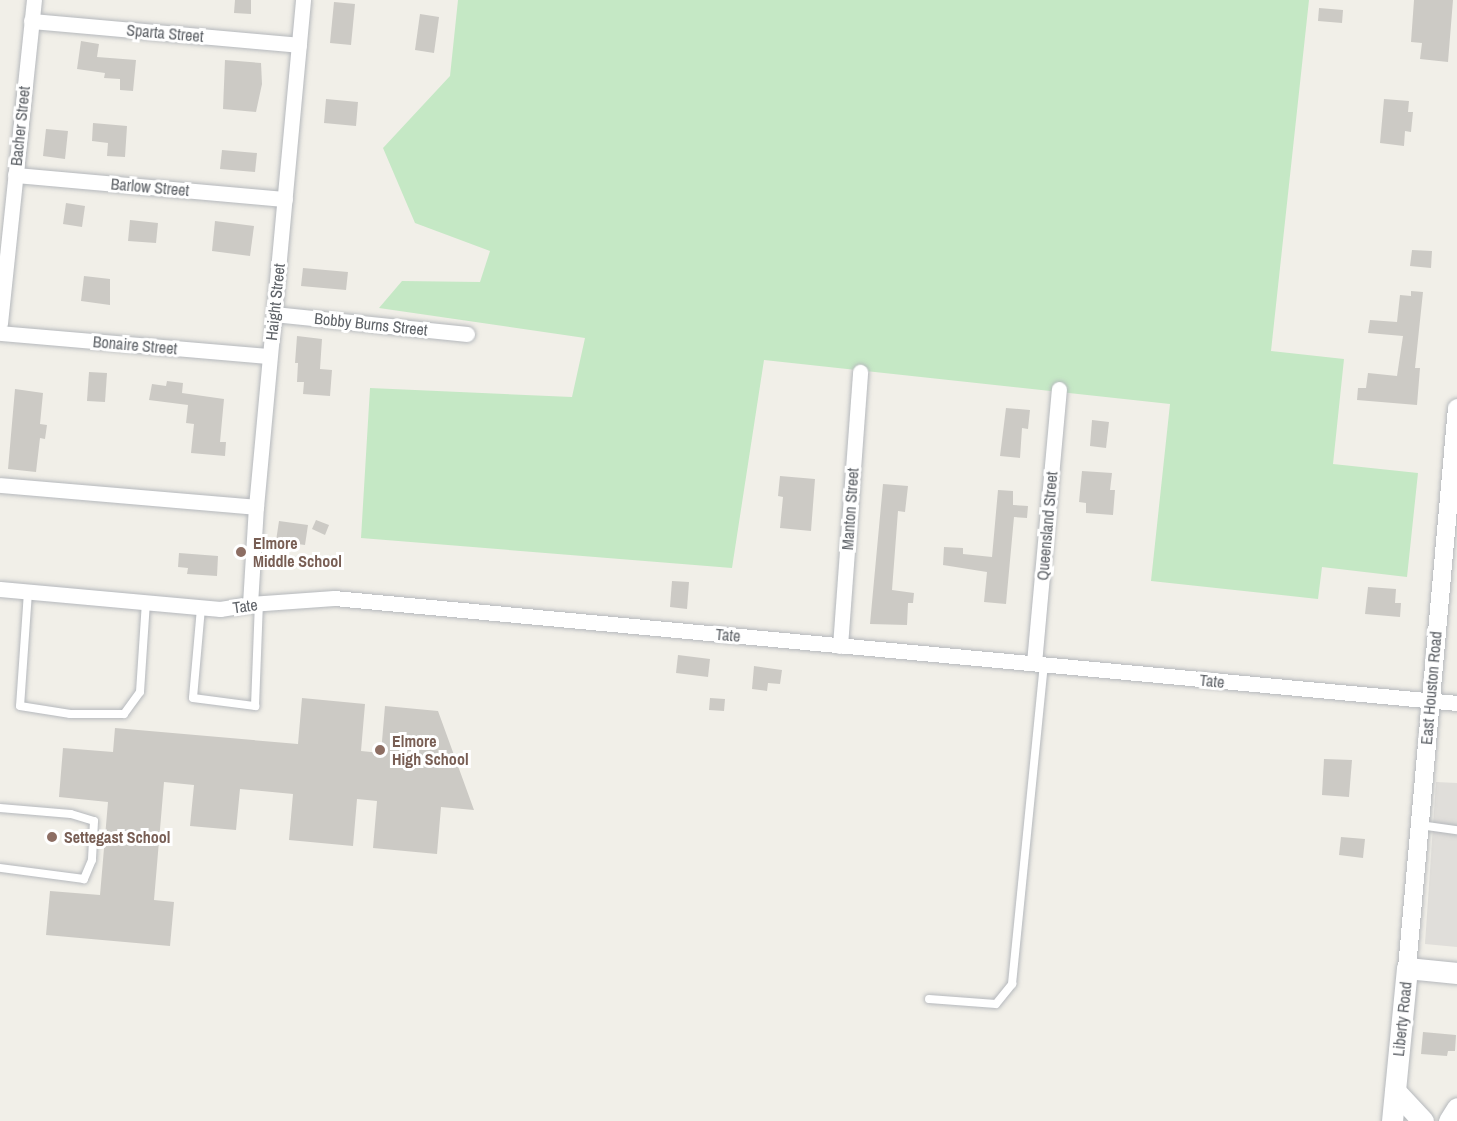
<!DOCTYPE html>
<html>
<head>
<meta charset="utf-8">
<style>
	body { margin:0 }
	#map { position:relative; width:1457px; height:1121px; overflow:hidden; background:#f1efe8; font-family:"Archivo Narrow",sans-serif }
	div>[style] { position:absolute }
	.industrial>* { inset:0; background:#e0deda }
	.green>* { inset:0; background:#c5e8c5 }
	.building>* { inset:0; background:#cccac5 }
	.roads { filter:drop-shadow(0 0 2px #b5b8bc) drop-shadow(0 0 2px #b5b8bc) }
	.service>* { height:8px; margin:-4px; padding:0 4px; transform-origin:4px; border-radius:4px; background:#fff }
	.minor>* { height:15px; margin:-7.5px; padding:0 7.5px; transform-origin:7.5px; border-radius:7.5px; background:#fff }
	.tertiary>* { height:18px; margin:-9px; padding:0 9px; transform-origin:9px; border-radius:9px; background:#fff }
	.secondary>* { height:21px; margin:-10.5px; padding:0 10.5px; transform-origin:10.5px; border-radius:10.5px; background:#fff }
	.dots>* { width:16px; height:16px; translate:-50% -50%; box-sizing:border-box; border:3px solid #fff; border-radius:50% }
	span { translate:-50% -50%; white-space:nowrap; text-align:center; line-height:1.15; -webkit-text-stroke:6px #fff; paint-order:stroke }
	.street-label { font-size:16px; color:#5f6368 }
	.education-label { font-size:16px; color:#785e54; font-weight:700 }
	.left { translate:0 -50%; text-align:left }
</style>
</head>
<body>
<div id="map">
	<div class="industrial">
		<i style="clip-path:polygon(1436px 782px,1457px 783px,1457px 947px,1425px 944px)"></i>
	</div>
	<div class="green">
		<i style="clip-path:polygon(458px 0,1309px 0,1271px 351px,1344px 359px,1333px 464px,1418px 473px,1407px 577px,1322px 567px,1318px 599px,1151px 581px,1170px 404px,764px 360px,732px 568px,361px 538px,370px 388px,572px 397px,585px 338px,379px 308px,402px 281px,480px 282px,490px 251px,415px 223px,383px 148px,450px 76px)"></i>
	</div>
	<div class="building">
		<i style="clip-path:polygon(235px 0,251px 0,251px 14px,234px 13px)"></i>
		<i style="clip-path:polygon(1414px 0,1453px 0,1448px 62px,1420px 59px,1422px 43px,1411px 42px)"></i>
		<i style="clip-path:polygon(334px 2px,355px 4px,351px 45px,330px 43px)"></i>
		<i style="clip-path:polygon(1319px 8px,1343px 10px,1342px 23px,1318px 21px)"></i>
		<i style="clip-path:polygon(420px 14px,439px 17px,434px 53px,415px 50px)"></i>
		<i style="clip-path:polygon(81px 41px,99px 44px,97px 57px,136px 60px,133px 91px,120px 90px,120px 79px,104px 78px,105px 73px,77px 69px)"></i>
		<i style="clip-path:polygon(225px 60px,261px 63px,262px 84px,256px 112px,223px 109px)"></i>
		<i style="clip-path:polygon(326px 99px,358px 102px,356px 126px,324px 123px)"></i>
		<i style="clip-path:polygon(1384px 99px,1409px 101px,1408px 112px,1413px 112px,1411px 132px,1405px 131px,1404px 146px,1380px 143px)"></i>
		<i style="clip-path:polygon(93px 123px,127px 126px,125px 157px,107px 156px,108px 143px,92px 141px)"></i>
		<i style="clip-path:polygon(46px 129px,68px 131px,65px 159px,43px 156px)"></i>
		<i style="clip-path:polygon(222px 150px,257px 153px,255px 172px,220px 169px)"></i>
		<i style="clip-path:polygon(66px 203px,85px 206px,82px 227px,63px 224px)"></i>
		<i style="clip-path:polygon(130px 220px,158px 223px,156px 243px,128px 241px)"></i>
		<i style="clip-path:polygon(215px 221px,254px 226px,250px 256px,212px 251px)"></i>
		<i style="clip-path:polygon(1412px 250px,1432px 251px,1431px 268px,1410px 266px)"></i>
		<i style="clip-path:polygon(303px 268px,348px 272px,346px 290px,301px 286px)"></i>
		<i style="clip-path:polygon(84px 276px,110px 279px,110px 305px,81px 301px)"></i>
		<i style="clip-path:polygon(1411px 291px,1423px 292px,1415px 368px,1420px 368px,1417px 405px,1357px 400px,1358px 388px,1366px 388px,1368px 373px,1397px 376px,1403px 336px,1368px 333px,1370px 320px,1397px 322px,1400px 295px,1411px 296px)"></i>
		<i style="clip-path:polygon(297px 336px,322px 339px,320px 369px,332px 370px,330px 396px,303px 394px,304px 382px,297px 382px,298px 363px,295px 363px)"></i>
		<i style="clip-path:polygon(89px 372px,107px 373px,105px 402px,87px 401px)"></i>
		<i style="clip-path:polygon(167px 381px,183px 383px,182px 393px,224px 399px,220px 442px,226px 442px,225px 456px,191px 453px,194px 424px,186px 423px,188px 405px,149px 400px,152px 384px,166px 386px)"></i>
		<i style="clip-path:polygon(15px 389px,43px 393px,40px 424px,47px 425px,45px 439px,40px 438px,36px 472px,8px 469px)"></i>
		<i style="clip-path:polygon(1006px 408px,1030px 410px,1028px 429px,1022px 428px,1020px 458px,1000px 456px)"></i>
		<i style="clip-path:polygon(1092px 420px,1109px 422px,1106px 448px,1090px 446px)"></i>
		<i style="clip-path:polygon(1082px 471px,1112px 473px,1110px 490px,1115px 490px,1113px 515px,1086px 513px,1086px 503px,1079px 502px)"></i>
		<i style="clip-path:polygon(780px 476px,815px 479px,811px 531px,780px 528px,783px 497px,778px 496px)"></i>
		<i style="clip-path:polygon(883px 484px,908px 486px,905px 512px,898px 511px,892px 590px,914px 593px,913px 603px,908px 603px,907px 625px,870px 624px)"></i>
		<i style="clip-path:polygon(998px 490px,1013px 491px,1013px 505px,1028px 506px,1027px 518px,1014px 517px,1006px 604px,984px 602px,987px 572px,943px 565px,944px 547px,963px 548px,963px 554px,992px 557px)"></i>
		<i style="clip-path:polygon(316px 520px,329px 525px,325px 535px,312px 529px)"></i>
		<i style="clip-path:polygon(279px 521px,308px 525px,305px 545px,276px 541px)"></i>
		<i style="clip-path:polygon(179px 553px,218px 556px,217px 576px,187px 574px,188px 568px,178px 567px)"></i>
		<i style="clip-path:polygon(672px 581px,689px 582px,687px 609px,670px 607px)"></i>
		<i style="clip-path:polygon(1368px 587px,1396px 589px,1395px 603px,1401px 603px,1400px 617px,1365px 614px)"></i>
		<i style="clip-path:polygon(678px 655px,710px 659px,708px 677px,676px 673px)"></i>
		<i style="clip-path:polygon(754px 666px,782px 670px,780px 684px,768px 683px,767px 691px,752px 689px)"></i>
		<i style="clip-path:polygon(302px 698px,365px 704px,361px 751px,381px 753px,385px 706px,438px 711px,474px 810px,441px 807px,437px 854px,373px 848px,377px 801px,357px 799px,353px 846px,289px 840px,293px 794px,240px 789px,236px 830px,190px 826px,194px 785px,164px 782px,154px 900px,174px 902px,170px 946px,46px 935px,50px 891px,100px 895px,108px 802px,59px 797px,63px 748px,113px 752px,115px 728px,298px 744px)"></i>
		<i style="clip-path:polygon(710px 698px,725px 699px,724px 711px,709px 710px)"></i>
		<i style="clip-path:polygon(1324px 759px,1352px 760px,1349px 797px,1322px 795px)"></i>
		<i style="clip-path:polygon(1341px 837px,1365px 839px,1363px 858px,1339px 855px)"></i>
		<i style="clip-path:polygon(1423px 1032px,1456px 1035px,1455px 1051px,1448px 1051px,1447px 1056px,1421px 1054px)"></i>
	</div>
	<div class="roads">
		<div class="service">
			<i style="left:28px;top:592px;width:114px;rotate:94deg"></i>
			<i style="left:20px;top:706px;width:51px;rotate:9.1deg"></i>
			<i style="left:70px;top:714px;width:54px"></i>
			<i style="left:124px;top:714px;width:27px;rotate:-54deg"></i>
			<i style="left:140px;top:692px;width:90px;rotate:-86.2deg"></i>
			<i style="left:201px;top:608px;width:90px;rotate:95.1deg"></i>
			<i style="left:193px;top:698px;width:63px;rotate:7.4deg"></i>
			<i style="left:255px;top:706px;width:103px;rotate:-87.8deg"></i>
			<i style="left:0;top:808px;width:71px;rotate:4.8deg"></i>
			<i style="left:71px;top:814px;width:24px;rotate:17deg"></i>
			<i style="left:94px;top:821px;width:39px;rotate:93deg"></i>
			<i style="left:92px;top:860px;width:21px;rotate:113deg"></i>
			<i style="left:84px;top:879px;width:85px;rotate:-172.5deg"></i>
			<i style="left:1420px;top:825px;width:37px;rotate:8deg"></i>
			<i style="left:929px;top:999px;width:67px;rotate:4.3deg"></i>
			<i style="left:996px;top:1004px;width:26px;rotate:-51deg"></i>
			<i style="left:1012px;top:984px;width:322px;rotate:-84.3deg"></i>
		</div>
		<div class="minor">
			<i style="left:31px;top:21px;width:269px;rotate:5.1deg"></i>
			<i style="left:15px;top:175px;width:271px;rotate:5.1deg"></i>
			<i style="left:274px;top:314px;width:194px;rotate:5.9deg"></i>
			<i style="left:0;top:323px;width:325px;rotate:-84deg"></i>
			<i style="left:0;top:333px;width:270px;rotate:4.9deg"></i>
			<i style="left:0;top:485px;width:257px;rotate:4.9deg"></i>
			<i style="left:0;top:589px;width:221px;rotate:5.2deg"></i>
			<i style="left:220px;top:609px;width:30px;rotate:-9deg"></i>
			<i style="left:250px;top:604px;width:84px;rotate:-4.1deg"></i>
			<i style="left:334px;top:598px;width:1128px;rotate:5.34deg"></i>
			<i style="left:250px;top:604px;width:97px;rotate:-86.5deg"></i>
			<i style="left:256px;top:507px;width:509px;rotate:-84.7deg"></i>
			<i style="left:840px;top:646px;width:275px;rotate:-85.8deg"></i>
			<i style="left:1034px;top:663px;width:275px;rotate:-84.8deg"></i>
		</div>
		<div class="tertiary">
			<i style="left:1407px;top:968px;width:562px;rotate:-84.9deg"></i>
		</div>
		<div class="secondary">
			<i style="left:1395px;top:1091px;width:41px;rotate:47deg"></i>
			<i style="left:1392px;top:1121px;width:154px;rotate:-84.4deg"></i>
			<i style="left:1407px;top:968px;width:50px;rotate:5.7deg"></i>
			<i style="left:1449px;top:1121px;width:15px;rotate:-58deg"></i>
		</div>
	</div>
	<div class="dots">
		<i style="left:241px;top:552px;background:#8d6e63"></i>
		<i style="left:380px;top:750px;background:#8d6e63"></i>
		<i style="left:52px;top:837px;background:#8d6e63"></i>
	</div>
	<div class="street-label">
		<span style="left:165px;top:33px;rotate:5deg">Sparta Street</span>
		<span style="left:20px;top:126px;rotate:-84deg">Bacher Street</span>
		<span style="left:150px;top:187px;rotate:5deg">Barlow Street</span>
		<span style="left:275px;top:302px;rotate:-84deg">Haight Street</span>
		<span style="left:371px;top:324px;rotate:6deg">Bobby Burns Street</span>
		<span style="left:135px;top:345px;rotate:5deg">Bonaire Street</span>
		<span style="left:850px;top:509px;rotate:-86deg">Manton Street</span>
		<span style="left:1047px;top:526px;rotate:-85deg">Queensland Street</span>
		<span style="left:245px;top:606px;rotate:-8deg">Tate</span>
		<span style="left:728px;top:635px;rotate:5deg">Tate</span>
		<span style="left:1212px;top:681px;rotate:6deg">Tate</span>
		<span style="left:1431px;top:688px;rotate:-85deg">East Houston Road</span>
		<span style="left:1402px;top:1019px;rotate:-84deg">Liberty Road</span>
	</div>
	<div class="education-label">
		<span class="left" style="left:253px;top:552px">Elmore<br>Middle School</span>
		<span class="left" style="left:392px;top:750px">Elmore<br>High School</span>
		<span class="left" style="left:64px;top:837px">Settegast School</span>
	</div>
</div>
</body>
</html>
